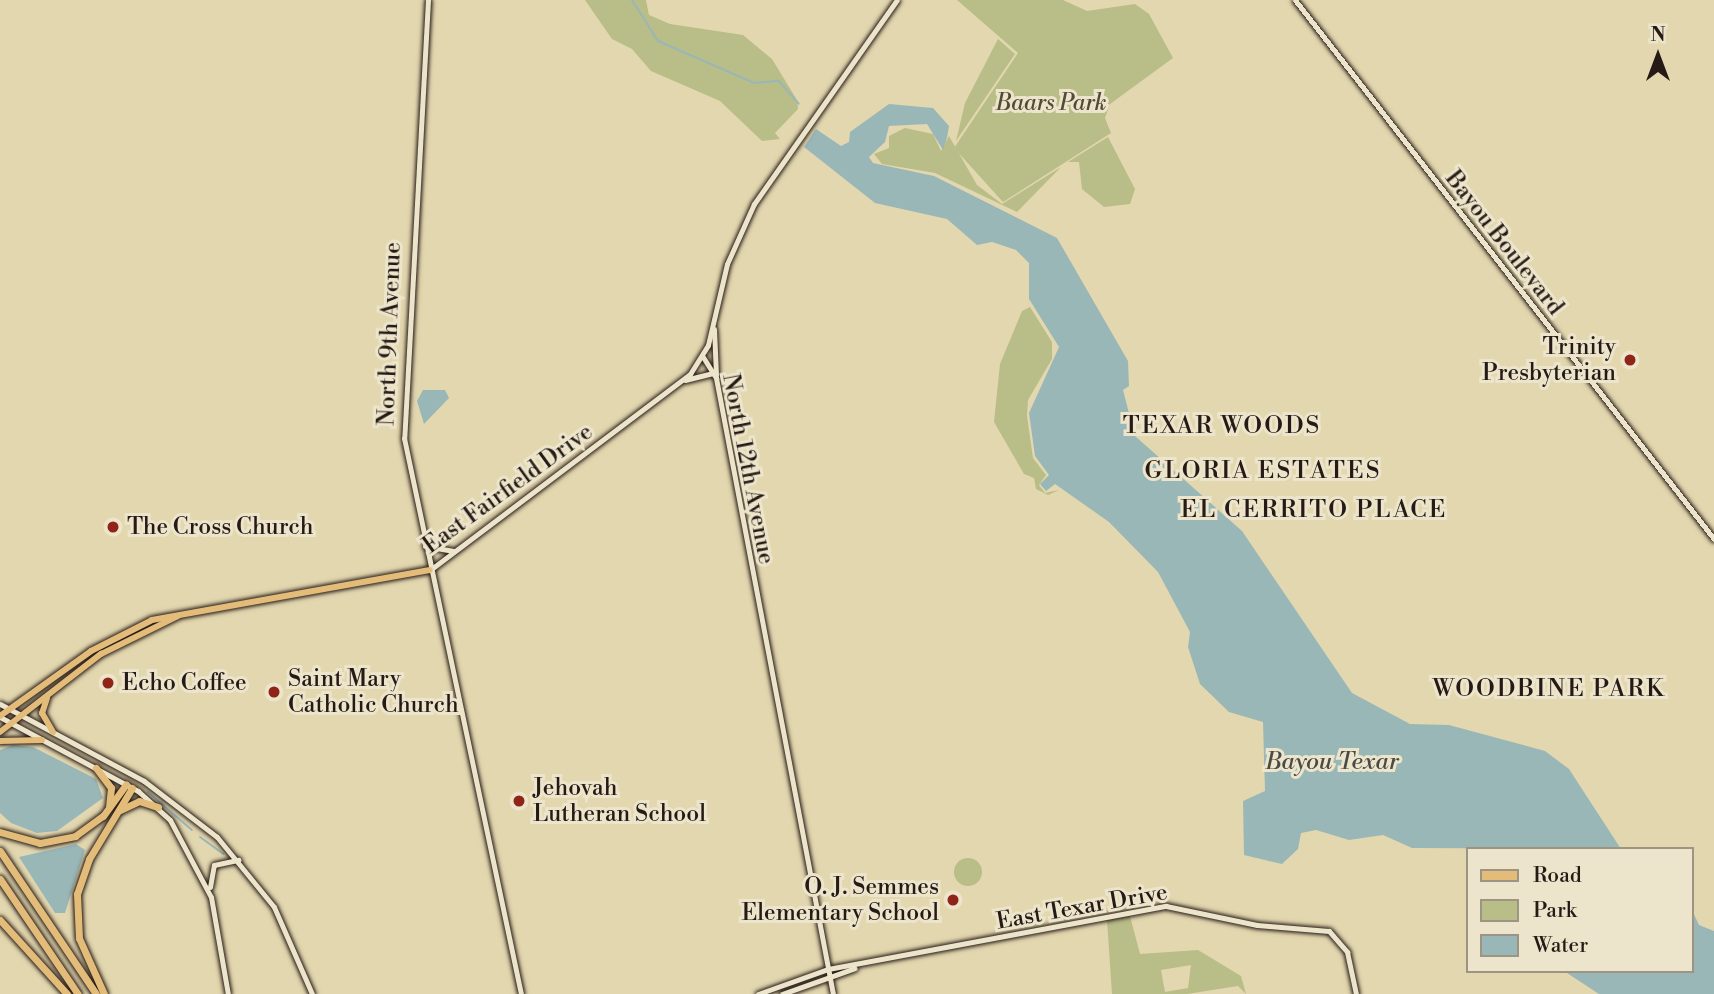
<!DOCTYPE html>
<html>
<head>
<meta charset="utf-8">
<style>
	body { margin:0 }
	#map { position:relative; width:1714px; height:994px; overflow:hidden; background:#e3d7af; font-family:"Libre Bodoni",serif }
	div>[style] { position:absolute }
	.green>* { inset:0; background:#b9bd87 }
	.round { border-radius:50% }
	.water>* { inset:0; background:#9ab7b7 }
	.stream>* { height:2px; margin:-1px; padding:0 1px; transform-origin:1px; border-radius:1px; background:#9ab7b7 }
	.roads { filter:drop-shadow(0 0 2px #261a16) drop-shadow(0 0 2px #261a16) }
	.secondary>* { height:5px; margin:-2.5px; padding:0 2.5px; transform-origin:2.5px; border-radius:2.5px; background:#ede5cb }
	.primary>* { height:6px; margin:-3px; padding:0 3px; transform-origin:3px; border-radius:3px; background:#e2bc78 }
	.highway>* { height:7px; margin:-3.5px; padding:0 3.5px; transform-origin:3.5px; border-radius:3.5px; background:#e2bc78 }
	.dots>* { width:19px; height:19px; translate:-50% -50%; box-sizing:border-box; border:4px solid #ede5cb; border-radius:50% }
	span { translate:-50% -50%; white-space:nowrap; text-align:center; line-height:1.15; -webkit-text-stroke:6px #ede5cb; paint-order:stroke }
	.park-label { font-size:23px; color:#524b38; font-style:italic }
	.street-label { font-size:23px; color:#261a16 }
	.poi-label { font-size:23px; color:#261a16 }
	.right { translate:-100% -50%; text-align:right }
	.left { translate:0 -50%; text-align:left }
	.neighbourhood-label { font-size:24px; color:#261a16; letter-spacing:2px }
	.water-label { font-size:24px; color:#494946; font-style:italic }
	.legend { position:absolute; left:1466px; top:847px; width:228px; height:126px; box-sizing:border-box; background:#ede5cb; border:2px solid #9d9483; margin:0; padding:9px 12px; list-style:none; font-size:21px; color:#261a16 }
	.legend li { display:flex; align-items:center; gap:14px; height:35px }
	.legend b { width:35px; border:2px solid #9d9483 }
	.north { position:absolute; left:1623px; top:21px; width:70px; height:70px; -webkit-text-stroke:5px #ede5cb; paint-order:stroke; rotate:0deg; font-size:19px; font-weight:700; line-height:28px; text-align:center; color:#261a16 }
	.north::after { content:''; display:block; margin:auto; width:24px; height:32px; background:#261a16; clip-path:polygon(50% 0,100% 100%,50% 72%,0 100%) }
</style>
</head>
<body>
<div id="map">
	<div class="green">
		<i style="clip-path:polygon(585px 0,646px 0,649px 15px,670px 24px,743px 35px,772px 59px,797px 100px,798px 109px,775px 133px,780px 139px,762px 141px,720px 101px,651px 71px,632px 49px,612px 39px)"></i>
		<i style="clip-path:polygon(957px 0,1063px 0,1087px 11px,1135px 4px,1149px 14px,1173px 58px,1110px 104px,1105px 118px,1111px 133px,1003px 202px,954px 148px,1018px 53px)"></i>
		<i style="clip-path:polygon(998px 39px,1015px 54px,956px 141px,965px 103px)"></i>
		<i style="clip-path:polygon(905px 128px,933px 134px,941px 151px,949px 136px,977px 185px,1002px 204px,1061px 167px,1017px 212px,935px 173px,882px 164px,874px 154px,889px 148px,889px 136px)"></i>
		<i style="clip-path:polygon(1108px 137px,1135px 189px,1130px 204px,1104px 207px,1082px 189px,1079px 162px,1068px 162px)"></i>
		<i style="clip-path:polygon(1030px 307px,1052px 342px,1052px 359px,1028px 400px,1027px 416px,1033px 458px,1046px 475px,1039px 485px,1045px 493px,1059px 490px,1048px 495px,1036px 489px,1034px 478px,1024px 474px,994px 422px,1000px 364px,1022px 311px)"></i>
		<i class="round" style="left:954px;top:858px;width:28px;height:28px"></i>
		<i style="clip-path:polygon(evenodd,1130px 916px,1140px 954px,1198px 950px,1241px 976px,1246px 994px,1238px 986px,1187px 994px,1112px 994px,1107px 920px,1130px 916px,1191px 965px,1188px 988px,1165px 992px,1161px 970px,1191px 965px)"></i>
	</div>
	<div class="water">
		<i style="clip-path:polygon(889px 104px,933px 108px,949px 126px,947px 138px,943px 150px,927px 124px,889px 126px,885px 142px,869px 157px,873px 163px,934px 176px,1057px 238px,1128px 361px,1129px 386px,1123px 390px,1135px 436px,1242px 531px,1352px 693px,1410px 724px,1449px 725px,1545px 751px,1569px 769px,1621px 849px,1412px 848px,1383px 835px,1349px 840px,1316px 830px,1301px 833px,1298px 849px,1282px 864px,1244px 855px,1243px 801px,1265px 791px,1263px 722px,1229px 712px,1200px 684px,1188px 647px,1190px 632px,1158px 572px,1109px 522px,1055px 484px,1046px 491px,1040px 484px,1049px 475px,1035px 456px,1029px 413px,1059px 347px,1029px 299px,1029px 263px,1016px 250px,992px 242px,977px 245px,947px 219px,875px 203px,804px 147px,816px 129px,841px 146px,849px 142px,850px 132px)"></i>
		<i style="clip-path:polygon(423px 390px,445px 390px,449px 398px,424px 424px,417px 401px)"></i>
		<i style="clip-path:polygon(13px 745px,33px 747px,96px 779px,103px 798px,57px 831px,37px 833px,11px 823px,0 813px,0 750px)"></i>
		<i style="clip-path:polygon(76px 844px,85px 850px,65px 913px,55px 913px,19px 857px)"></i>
		<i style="clip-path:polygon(1691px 908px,1699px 925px,1714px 931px,1714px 994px,1599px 994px,1564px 971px,1691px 971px)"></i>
	</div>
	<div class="stream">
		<i style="left:632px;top:0;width:49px;rotate:57.6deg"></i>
		<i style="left:658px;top:41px;width:105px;rotate:23.6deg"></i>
		<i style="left:754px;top:83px;width:25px;rotate:-5deg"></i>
		<i style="left:779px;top:81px;width:30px;rotate:49deg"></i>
		<i style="left:148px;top:792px;width:58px;rotate:40.8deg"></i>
		<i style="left:200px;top:837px;width:29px;rotate:36deg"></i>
	</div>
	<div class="roads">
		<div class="secondary">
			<i style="left:428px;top:0;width:439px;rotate:93.1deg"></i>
			<i style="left:404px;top:438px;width:568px;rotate:78.12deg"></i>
			<i style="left:1295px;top:0;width:683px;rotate:52.14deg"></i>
			<i style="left:714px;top:329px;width:46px;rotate:87.5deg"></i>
			<i style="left:703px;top:357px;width:25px;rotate:58deg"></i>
			<i style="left:716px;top:378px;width:627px;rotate:79.25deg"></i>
			<i style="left:685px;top:380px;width:30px;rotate:-14deg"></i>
			<i style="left:425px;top:546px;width:29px;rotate:10deg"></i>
			<i style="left:430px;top:570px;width:326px;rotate:-37deg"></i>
			<i style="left:690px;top:374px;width:34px;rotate:-58deg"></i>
			<i style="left:708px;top:345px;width:83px;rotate:-76.8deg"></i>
			<i style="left:727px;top:264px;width:66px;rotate:-65.8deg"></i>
			<i style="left:754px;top:204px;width:249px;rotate:-55deg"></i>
			<i style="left:0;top:704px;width:163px;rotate:28.1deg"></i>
			<i style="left:144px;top:781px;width:92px;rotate:37.5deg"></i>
			<i style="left:217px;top:837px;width:90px;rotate:50.8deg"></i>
			<i style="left:274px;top:907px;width:95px;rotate:66.4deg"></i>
			<i style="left:0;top:717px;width:157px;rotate:28.2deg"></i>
			<i style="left:138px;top:791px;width:43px;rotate:42.2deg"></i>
			<i style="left:170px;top:820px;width:87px;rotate:62deg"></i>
			<i style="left:211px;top:897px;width:98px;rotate:80.1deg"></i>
			<i style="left:210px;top:887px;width:22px;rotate:-80deg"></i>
			<i style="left:214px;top:865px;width:25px;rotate:-12deg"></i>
			<i style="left:758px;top:994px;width:74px;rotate:-19.7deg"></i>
			<i style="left:828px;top:969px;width:344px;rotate:-10.6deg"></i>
			<i style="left:1166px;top:906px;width:93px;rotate:11.8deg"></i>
			<i style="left:1257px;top:925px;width:72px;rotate:4.8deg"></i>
			<i style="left:1329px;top:931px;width:28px;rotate:49deg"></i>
			<i style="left:1347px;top:952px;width:43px;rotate:77.9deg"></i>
			<i style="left:782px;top:994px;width:77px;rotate:-19.6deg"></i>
		</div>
		<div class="primary">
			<i style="left:47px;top:698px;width:16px;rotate:108deg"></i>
			<i style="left:42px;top:713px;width:22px;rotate:60deg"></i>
			<i style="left:0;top:716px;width:112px;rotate:-35.5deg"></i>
			<i style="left:91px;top:651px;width:68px;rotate:-26.9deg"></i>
			<i style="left:152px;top:620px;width:282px;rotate:-10.2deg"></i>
			<i style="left:0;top:732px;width:128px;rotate:-37.7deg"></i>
			<i style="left:101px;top:654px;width:86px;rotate:-26.3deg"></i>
			<i style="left:0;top:741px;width:42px;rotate:-1.4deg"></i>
		</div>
		<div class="highway">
			<i style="left:96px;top:768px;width:25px;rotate:53deg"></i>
			<i style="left:111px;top:788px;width:19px;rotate:96deg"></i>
			<i style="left:120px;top:810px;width:21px;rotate:-25deg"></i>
			<i style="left:139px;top:801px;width:20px;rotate:18deg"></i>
			<i style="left:0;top:832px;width:41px;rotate:15.4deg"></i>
			<i style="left:40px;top:843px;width:36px;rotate:-11deg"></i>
			<i style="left:75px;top:836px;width:34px;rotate:-36deg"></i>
			<i style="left:103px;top:816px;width:39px;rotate:-54deg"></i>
			<i style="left:0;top:851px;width:172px;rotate:56.1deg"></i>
			<i style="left:0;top:879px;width:139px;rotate:55.9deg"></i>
			<i style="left:0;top:920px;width:100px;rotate:47.8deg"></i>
			<i style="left:104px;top:994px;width:61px;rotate:-114.1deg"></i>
			<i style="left:79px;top:938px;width:44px;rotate:-92.6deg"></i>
			<i style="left:77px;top:894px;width:37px;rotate:-71deg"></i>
			<i style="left:89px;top:859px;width:83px;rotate:-58.8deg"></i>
		</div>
	</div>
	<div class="dots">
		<i style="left:1630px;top:360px;background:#8f2418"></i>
		<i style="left:113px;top:527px;background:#8f2418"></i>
		<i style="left:108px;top:683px;background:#8f2418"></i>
		<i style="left:274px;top:692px;background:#8f2418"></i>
		<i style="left:519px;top:801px;background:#8f2418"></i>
		<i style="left:953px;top:900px;background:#8f2418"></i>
	</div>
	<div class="park-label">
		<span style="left:1051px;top:103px">Baars Park</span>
	</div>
	<div class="street-label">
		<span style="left:1504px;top:243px;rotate:52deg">Bayou Boulevard</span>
		<span style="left:390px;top:334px;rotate:-88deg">North 9th Avenue</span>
		<span style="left:748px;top:469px;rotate:79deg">North 12th Avenue</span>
		<span style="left:508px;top:489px;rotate:-36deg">East Fairfield Drive</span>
		<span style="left:1082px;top:907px;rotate:-10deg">East Texar Drive</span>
	</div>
	<div class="poi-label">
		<span class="right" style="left:1616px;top:360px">Trinity<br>Presbyterian</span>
		<span class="left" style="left:127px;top:527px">The Cross Church</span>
		<span class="left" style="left:288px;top:692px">Saint Mary<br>Catholic Church</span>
		<span class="left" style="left:122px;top:683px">Echo Coffee</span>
		<span class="left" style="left:533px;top:801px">Jehovah<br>Lutheran School</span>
		<span class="right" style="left:939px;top:900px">O. J. Semmes<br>Elementary School</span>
	</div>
	<div class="neighbourhood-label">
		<span style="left:1222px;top:427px">TEXAR WOODS</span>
		<span style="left:1263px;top:472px">GLORIA ESTATES</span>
		<span style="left:1314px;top:511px">EL CERRITO PLACE</span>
		<span style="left:1549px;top:690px">WOODBINE PARK</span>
	</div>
	<div class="water-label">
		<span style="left:1332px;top:763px">Bayou Texar</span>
	</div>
	<ul class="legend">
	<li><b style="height:9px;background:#e2bc78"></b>Road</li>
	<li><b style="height:19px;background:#b9bd87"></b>Park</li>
	<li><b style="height:19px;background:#9ab7b7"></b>Water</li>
	</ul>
	<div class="north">N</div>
</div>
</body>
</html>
